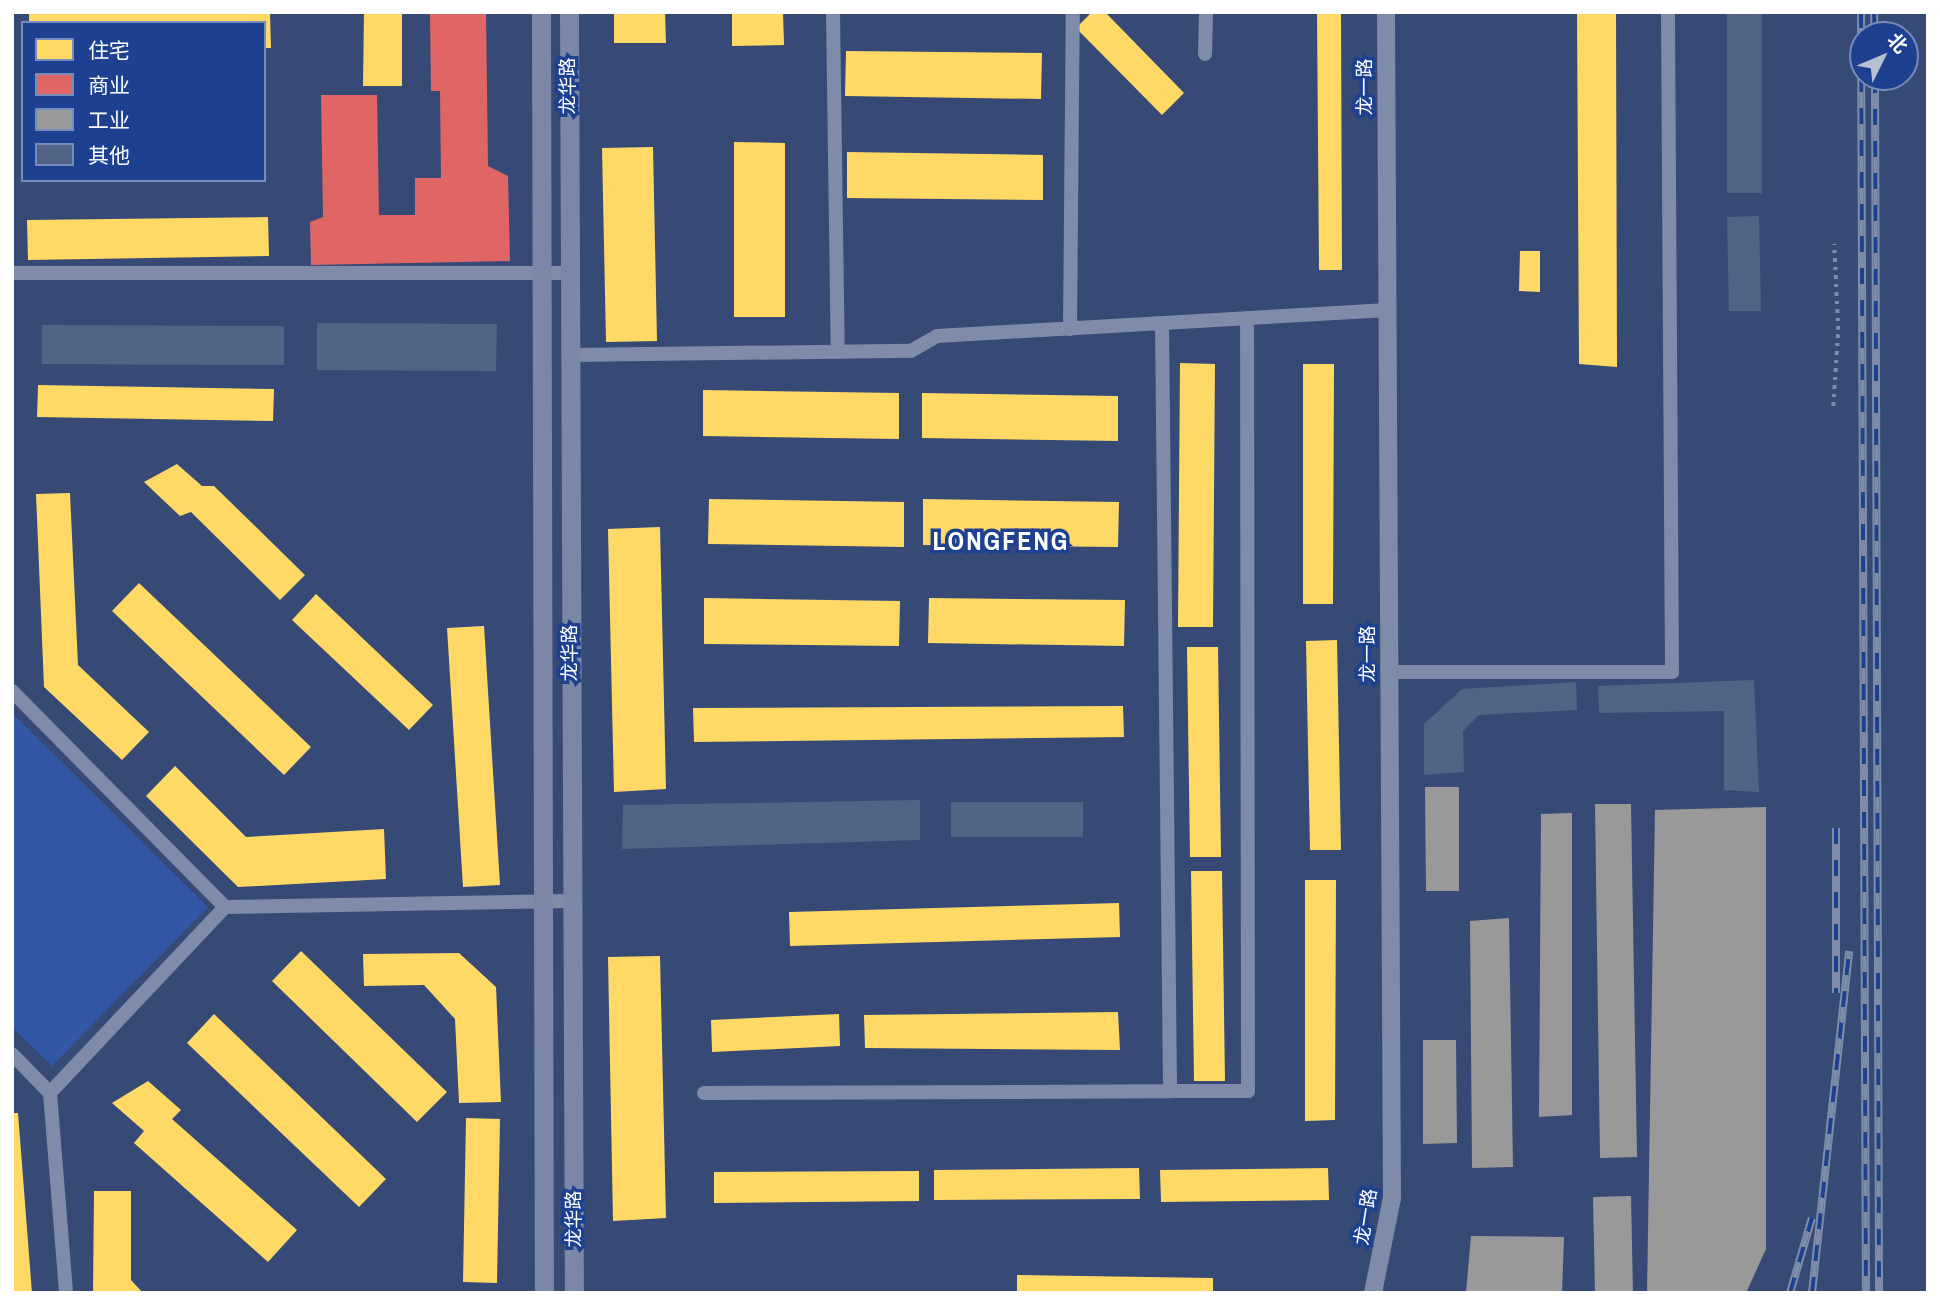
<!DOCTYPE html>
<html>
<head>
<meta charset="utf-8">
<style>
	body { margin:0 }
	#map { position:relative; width:1940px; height:1305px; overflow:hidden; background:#374a76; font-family:"Archivo Narrow","Noto Sans SC",sans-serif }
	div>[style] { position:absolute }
	.green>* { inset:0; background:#3157a6 }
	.homes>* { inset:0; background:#ffd966 }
	.shops>* { inset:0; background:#e06666 }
	.industry>* { inset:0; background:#999 }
	.building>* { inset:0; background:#536386 }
	.path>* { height:3.5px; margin-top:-1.75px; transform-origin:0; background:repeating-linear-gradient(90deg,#7e8ca9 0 3.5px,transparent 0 8.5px) }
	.minor>* { height:14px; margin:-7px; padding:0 7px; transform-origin:7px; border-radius:7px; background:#7e8ca9 }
	.tertiary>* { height:18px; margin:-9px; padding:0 9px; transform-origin:9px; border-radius:9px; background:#7e8ca9 }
	.secondary>* { height:19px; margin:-9.5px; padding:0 9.5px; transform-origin:9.5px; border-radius:9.5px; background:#7a87a6 }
	.rail>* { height:8px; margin-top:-4px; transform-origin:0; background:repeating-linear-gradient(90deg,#1d4090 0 16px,#7f8ca9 0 32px); box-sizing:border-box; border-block:2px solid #7f8ca9 }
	span { translate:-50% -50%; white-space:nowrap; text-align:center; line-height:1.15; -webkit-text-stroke:7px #1d4090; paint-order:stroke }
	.street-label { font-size:19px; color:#fff }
	.district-label { font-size:26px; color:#fff; font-weight:700; letter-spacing:2px }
	.frame { position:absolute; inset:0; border:14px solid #fff; pointer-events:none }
	.legend { position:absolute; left:21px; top:21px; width:245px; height:161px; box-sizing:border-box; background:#1d4090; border:2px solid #778cbc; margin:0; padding:9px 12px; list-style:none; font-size:21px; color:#fff }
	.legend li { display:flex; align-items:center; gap:14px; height:35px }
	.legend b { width:35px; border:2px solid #778cbc }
	.north { position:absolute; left:1849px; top:21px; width:70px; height:70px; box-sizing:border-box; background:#1d4090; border:2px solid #778cbc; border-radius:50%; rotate:47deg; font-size:19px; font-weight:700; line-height:28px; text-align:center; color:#fff }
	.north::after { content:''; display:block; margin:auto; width:24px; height:32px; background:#b9c0cf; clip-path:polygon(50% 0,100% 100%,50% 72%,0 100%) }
</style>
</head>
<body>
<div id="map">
	<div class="green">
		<i style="clip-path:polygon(12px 713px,208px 907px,52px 1066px,12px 1027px)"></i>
	</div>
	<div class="homes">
		<i style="clip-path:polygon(29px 12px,270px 12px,271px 48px,264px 48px,264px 23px,29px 23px)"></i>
		<i style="clip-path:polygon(364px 12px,402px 12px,402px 86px,363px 86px)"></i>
		<i style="clip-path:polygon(614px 12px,665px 12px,666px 43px,614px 43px)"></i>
		<i style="clip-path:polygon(732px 12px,783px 12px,784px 45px,732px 46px)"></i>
		<i style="clip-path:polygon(1092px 12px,1105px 12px,1184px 93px,1162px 115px,1076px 28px)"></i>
		<i style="clip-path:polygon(1317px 12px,1341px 12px,1342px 270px,1319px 270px)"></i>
		<i style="clip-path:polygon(1577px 12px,1616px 12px,1617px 367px,1579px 364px)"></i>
		<i style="clip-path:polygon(846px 51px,1042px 53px,1041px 99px,845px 96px)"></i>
		<i style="clip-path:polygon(734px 142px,785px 143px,785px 317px,734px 317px)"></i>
		<i style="clip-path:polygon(653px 147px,657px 341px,606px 342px,602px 148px)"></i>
		<i style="clip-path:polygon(847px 152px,1043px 155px,1043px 200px,847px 198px)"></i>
		<i style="clip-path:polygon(268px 217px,269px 256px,28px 260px,27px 220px)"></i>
		<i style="clip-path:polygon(1520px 251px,1540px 251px,1540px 292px,1519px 291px)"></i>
		<i style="clip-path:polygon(1180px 363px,1215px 364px,1213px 627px,1178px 627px)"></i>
		<i style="clip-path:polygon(1303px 364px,1334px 364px,1333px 604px,1303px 604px)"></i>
		<i style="clip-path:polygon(38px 385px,274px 389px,273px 421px,37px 417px)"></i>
		<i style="clip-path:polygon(703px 390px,899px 393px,899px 439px,703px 436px)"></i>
		<i style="clip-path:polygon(922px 393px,1118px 396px,1118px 441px,922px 438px)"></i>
		<i style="clip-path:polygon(177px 464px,202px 486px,214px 486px,305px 575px,280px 600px,191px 512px,180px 516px,144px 482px)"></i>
		<i style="clip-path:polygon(70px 493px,78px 665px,149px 732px,122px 760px,44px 687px,36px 494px)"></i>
		<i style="clip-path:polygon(709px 499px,904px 502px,904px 547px,708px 544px)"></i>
		<i style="clip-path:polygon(923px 499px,1119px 502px,1118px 547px,923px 545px)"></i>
		<i style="clip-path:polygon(660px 527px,666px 789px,614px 792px,608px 529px)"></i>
		<i style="clip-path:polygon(139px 583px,311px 747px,284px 775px,112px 611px)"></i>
		<i style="clip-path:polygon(316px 594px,433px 705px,409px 730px,292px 620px)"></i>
		<i style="clip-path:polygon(704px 598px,900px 601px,899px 646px,704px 644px)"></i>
		<i style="clip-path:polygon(929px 598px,1125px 600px,1124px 646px,928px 643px)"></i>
		<i style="clip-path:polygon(484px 626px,500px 885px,463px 887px,447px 628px)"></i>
		<i style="clip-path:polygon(1337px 640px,1341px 850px,1310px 850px,1306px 641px)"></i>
		<i style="clip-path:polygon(1187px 647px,1218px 647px,1221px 857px,1190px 857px)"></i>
		<i style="clip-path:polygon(1123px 706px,1124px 737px,694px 742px,693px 708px)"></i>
		<i style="clip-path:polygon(175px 766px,246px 837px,384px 829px,386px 879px,238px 887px,146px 796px)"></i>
		<i style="clip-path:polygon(1191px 871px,1222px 871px,1225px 1081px,1194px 1081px)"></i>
		<i style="clip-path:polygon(1305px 880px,1336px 880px,1335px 1120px,1305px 1121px)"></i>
		<i style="clip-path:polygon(1119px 903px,1120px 937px,790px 946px,789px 912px)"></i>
		<i style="clip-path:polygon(301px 951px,447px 1092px,417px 1122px,272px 981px)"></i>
		<i style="clip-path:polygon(459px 953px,496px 987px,501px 1102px,459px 1103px,455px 1019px,424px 985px,364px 986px,363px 954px)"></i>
		<i style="clip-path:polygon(660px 956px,666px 1218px,613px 1221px,608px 957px)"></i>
		<i style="clip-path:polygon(1118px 1012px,1120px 1050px,865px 1048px,864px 1015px)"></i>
		<i style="clip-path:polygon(214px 1014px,386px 1179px,359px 1207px,187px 1043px)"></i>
		<i style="clip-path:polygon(839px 1014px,840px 1046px,712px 1052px,711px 1020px)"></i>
		<i style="clip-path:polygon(148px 1081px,181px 1110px,172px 1119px,297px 1230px,268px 1262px,134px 1143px,144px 1131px,112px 1103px)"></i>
		<i style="clip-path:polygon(12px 1113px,18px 1113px,32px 1293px,12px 1293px)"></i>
		<i style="clip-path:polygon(466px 1118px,500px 1119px,497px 1283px,463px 1282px)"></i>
		<i style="clip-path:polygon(1139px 1168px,1140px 1199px,934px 1200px,934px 1170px)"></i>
		<i style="clip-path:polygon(1328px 1168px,1329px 1200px,1161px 1202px,1160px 1170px)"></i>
		<i style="clip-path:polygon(919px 1171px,919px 1201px,714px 1203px,714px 1172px)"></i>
		<i style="clip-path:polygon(94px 1191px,131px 1191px,131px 1280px,143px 1293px,93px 1293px)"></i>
		<i style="clip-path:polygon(1017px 1275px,1213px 1278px,1213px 1293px,1017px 1293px)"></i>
	</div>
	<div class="shops">
		<i style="clip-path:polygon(430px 12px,486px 12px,488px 166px,508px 176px,510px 261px,311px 265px,310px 222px,323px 217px,321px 95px,377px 95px,379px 215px,415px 215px,415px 178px,441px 178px,440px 91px,431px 91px)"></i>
	</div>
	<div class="industry">
		<i style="clip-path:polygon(1425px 787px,1459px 787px,1459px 891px,1426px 891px)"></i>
		<i style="clip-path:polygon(1595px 804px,1631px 804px,1637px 1157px,1600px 1158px)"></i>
		<i style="clip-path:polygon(1766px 807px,1766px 1249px,1746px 1293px,1647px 1293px,1655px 810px)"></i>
		<i style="clip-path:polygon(1572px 813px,1572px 1115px,1539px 1117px,1541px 814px)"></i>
		<i style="clip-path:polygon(1509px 918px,1513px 1167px,1472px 1168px,1470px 921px)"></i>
		<i style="clip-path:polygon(1423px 1040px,1456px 1040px,1457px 1143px,1423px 1144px)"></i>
		<i style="clip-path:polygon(1631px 1196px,1633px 1293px,1595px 1293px,1593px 1197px)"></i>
		<i style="clip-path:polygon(1471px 1236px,1564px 1237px,1562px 1293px,1466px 1293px)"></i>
	</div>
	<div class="building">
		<i style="clip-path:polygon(1727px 12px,1762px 12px,1762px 193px,1727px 193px)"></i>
		<i style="clip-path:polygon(1759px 216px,1761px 311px,1729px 311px,1727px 217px)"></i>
		<i style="clip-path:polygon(317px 323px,497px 324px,496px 371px,317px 370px)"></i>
		<i style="clip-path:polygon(42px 325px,284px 326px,284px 365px,42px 364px)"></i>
		<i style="clip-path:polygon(1754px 680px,1759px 792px,1724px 790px,1724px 711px,1599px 713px,1598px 686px)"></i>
		<i style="clip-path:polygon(1576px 682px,1577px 710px,1479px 715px,1463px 731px,1464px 772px,1424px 775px,1424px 724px,1462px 689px)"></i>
		<i style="clip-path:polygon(920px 800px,920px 840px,622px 849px,623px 805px)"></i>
		<i style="clip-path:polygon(951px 802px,1083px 802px,1083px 837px,951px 837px)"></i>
	</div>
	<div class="path">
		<i style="left:1833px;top:406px;width:76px;rotate:-86.2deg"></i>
		<i style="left:1838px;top:330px;width:86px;rotate:-92.7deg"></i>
	</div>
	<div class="minor">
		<i style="left:833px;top:12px;width:340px;rotate:89.2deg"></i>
		<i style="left:1205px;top:54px;width:42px;rotate:-88.6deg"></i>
		<i style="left:12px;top:273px;width:556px"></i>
		<i style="left:1162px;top:323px;width:768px;rotate:89.4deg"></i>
		<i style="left:1170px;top:1091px;width:78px"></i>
		<i style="left:1248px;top:1091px;width:773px;rotate:-90.07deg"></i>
		<i style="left:1070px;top:329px;width:317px;rotate:-89.5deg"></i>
		<i style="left:569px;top:355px;width:342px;rotate:-0.7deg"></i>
		<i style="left:911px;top:351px;width:30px;rotate:-30deg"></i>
		<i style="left:937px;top:336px;width:452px;rotate:-3.3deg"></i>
		<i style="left:1389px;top:672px;width:283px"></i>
		<i style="left:1672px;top:672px;width:660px;rotate:-90.35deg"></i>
		<i style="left:12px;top:691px;width:303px;rotate:45.4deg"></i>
		<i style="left:225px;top:907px;width:255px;rotate:133.3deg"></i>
		<i style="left:50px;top:1093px;width:54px;rotate:-134.3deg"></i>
		<i style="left:225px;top:907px;width:346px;rotate:-1deg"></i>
		<i style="left:50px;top:1093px;width:201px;rotate:85.4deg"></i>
		<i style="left:704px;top:1093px;width:466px;rotate:-0.2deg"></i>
	</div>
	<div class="tertiary">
		<i style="left:1373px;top:1293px;width:97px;rotate:-78.7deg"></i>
		<i style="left:1392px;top:1198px;width:1186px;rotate:-90.29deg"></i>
	</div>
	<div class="secondary">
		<i style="left:541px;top:12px;width:1281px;rotate:89.87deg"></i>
		<i style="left:569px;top:12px;width:1281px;rotate:89.78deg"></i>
	</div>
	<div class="rail">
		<i style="left:1861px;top:12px;width:1281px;rotate:89.78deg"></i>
		<i style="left:1874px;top:12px;width:23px;rotate:88deg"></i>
		<i style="left:1875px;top:77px;width:1216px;rotate:89.81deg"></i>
		<i style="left:1836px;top:828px;width:165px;rotate:90deg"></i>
		<i style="left:1790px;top:1293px;width:78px;rotate:-73.7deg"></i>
		<i style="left:1812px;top:1293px;width:344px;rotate:-83.8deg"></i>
	</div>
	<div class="street-label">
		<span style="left:568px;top:86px;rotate:-90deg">龙华路</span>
		<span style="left:1365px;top:87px;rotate:-90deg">龙一路</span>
		<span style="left:570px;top:653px;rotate:-90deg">龙华路</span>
		<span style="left:1368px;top:654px;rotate:-90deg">龙一路</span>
		<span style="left:1366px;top:1217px;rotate:-81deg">龙一路</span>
		<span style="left:574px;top:1219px;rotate:-90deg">龙华路</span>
	</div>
	<div class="district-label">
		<span style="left:1001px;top:541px">LONGFENG</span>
	</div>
	<div class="frame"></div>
	<ul class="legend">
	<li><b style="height:19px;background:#ffd966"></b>住宅</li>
	<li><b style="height:19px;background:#e06666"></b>商业</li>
	<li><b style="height:19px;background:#999"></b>工业</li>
	<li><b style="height:19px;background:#536386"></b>其他</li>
	</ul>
	<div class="north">北</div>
</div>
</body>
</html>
